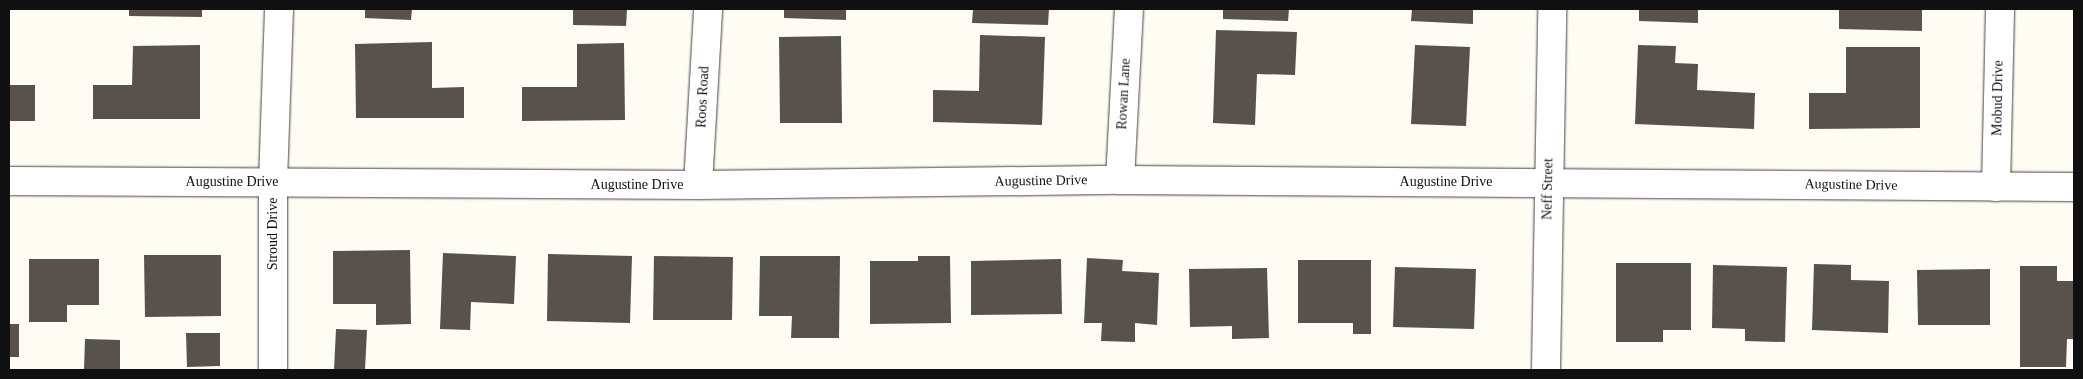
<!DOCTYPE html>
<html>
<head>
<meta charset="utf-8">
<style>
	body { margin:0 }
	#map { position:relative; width:2083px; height:379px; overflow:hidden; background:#fefcf3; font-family:"Times New Roman",serif }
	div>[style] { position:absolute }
	.building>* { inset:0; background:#58514c }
	.roads { filter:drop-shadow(0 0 1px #434343) drop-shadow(0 0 1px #434343) }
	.street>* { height:28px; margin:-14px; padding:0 14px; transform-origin:14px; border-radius:14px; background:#fff }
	span { translate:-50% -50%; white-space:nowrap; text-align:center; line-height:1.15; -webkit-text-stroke:5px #fff; paint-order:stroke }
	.street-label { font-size:14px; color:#101010 }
	.frame { position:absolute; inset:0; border:10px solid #101010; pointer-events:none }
</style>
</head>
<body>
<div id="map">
	<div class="building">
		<i style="clip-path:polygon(129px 9px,202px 9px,202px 17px,129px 16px)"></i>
		<i style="clip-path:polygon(365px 9px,412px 9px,411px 20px,365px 18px)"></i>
		<i style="clip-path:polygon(573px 9px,627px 9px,626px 26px,573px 25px)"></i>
		<i style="clip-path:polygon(784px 9px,846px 9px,846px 20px,784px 18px)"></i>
		<i style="clip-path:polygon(973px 9px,1049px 9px,1048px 25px,972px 23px)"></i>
		<i style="clip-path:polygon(1223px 9px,1289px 9px,1288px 21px,1223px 19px)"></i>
		<i style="clip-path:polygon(1412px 9px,1473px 9px,1473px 24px,1411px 21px)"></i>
		<i style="clip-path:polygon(1639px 9px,1698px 9px,1698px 23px,1639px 21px)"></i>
		<i style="clip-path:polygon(1863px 9px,1922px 9px,1922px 31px,1839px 29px,1839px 10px)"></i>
		<i style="clip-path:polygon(1216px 30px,1297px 32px,1295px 75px,1257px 74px,1255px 125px,1213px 123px)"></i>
		<i style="clip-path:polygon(980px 35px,1045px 37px,1042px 125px,933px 122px,933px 90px,979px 91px)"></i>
		<i style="clip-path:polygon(841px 36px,842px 123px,780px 123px,779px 37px)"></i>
		<i style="clip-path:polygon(432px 42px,432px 88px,464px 87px,464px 118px,356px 118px,355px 44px)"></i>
		<i style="clip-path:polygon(624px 43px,625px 120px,522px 121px,522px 87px,577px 87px,577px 44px)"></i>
		<i style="clip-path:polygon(200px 45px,200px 119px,93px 119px,93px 85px,132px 85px,133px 46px)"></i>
		<i style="clip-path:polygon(1415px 45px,1470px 47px,1466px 126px,1411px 124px)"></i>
		<i style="clip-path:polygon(1638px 45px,1676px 46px,1675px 63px,1698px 64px,1697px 90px,1755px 93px,1754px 129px,1635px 124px)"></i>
		<i style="clip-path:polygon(1846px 47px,1920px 47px,1920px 128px,1809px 129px,1809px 93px,1846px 93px)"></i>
		<i style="clip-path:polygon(9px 85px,35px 85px,35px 121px,9px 121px)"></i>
		<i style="clip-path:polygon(410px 250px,411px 324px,376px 325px,376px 304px,333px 304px,333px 251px)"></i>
		<i style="clip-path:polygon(443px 253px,516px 256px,514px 304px,471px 302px,470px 330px,440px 329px)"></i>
		<i style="clip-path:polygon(548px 254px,632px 256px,630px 323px,547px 321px)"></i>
		<i style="clip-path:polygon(144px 255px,221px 255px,221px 316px,145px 317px)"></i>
		<i style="clip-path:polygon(654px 256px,733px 257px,732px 320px,653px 320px)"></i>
		<i style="clip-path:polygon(760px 256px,840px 256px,839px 338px,791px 338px,792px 316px,759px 316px)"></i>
		<i style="clip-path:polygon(918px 256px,950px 256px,951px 323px,870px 324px,870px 261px,918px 261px)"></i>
		<i style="clip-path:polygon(1087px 258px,1123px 260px,1122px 271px,1159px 273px,1157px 325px,1135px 323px,1135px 342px,1101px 341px,1102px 323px,1084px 323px)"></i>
		<i style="clip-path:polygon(29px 259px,99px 259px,99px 305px,67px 305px,67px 322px,29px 322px)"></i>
		<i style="clip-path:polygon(1061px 259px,1062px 314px,971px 315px,971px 261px)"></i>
		<i style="clip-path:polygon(1298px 260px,1371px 260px,1371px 334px,1353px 334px,1353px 323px,1298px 323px)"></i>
		<i style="clip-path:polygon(1616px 263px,1691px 263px,1691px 330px,1663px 330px,1663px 342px,1616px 342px)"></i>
		<i style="clip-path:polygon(1814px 264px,1851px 265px,1851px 280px,1889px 281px,1888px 333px,1812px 330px)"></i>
		<i style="clip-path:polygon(1713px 265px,1787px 267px,1785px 342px,1745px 341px,1745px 329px,1712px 328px)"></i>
		<i style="clip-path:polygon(2020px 266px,2057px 266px,2057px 281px,2074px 281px,2074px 339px,2067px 339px,2066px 367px,2020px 367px)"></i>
		<i style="clip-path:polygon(1395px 267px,1476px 269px,1474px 329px,1393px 327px)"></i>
		<i style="clip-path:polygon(1267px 268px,1269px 338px,1232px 339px,1232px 326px,1190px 327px,1189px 269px)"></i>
		<i style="clip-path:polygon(1990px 269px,1990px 325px,1918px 325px,1917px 270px)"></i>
		<i style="clip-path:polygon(9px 324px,19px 324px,19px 357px,9px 357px)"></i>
		<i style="clip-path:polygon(336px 329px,367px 330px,365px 370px,334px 370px)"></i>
		<i style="clip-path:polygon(186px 333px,220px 333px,220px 366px,187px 367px)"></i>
		<i style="clip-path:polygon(85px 339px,120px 340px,120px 370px,84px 370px)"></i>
	</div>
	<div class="roads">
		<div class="street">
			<i style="left:1120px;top:180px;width:171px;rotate:-87deg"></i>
			<i style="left:9px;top:181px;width:689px;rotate:0.33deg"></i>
			<i style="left:698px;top:185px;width:422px;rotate:-0.7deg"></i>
			<i style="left:1120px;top:180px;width:954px;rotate:0.42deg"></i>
			<i style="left:698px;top:185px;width:176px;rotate:-86.7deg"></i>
			<i style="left:1996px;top:187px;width:178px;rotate:-88.7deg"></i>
			<i style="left:273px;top:370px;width:188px;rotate:-90deg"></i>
			<i style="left:273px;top:182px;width:173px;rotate:-88deg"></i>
			<i style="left:1546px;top:370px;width:361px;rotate:-89deg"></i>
		</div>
	</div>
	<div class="street-label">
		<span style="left:1124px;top:94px;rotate:-87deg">Rowan Lane</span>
		<span style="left:703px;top:97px;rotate:-87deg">Roos Road</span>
		<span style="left:1998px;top:98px;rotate:-89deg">Mobud Drive</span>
		<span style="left:1041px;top:181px;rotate:-1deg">Augustine Drive</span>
		<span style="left:232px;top:182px">Augustine Drive</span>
		<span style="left:1446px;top:182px">Augustine Drive</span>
		<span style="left:637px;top:185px">Augustine Drive</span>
		<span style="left:1851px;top:185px;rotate:1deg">Augustine Drive</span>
		<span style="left:1548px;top:189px;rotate:-89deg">Neff Street</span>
		<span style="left:273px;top:234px;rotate:-90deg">Stroud Drive</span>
	</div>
	<div class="frame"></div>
</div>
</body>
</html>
